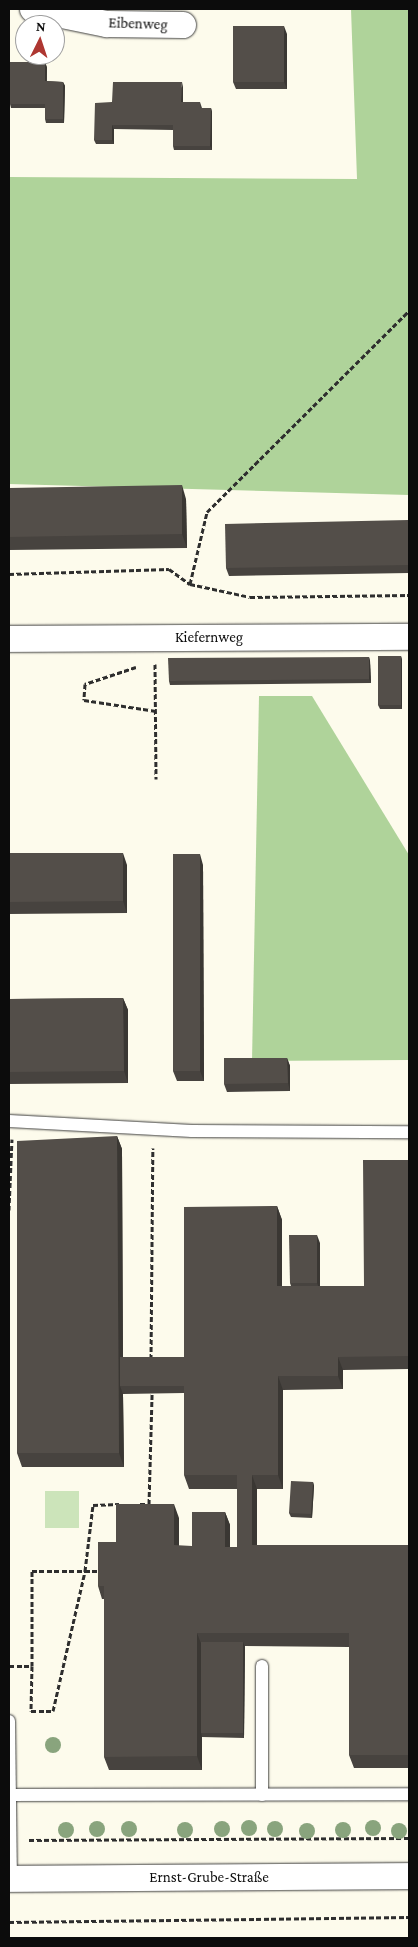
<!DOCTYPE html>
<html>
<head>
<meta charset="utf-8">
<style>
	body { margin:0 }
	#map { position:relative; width:418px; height:1947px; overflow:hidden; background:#fdfbec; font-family:"Crimson Pro",serif }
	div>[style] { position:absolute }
	.green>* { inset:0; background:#cce4ba }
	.forest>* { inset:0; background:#afd39a }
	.path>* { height:3px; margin-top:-1.5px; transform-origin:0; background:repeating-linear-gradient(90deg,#2e2e2e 0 5px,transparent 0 7.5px) }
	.roads { filter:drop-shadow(0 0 1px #3f3f3f) drop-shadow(0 0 1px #3f3f3f) }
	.service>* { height:12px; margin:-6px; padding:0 6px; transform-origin:6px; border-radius:6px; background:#fff }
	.minor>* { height:26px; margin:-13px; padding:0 13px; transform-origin:13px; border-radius:13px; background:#fff }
	.trees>* { width:16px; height:16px; margin:-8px; border-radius:50%; background:#89a47d }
	.wall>* { inset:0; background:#47433f }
	.shaded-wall>* { inset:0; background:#3a3733 }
	.building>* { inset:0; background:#534e49 }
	span { translate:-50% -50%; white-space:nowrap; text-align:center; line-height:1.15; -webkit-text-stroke:5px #fff; paint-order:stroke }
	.street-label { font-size:15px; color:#0c0c0c }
	.frame { position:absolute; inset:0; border:10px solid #0c0c0c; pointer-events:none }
	.north { position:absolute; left:15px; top:15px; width:50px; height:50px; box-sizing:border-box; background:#fff; border:1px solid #9e9e9e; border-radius:50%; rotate:4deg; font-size:14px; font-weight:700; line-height:20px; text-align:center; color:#0c0c0c }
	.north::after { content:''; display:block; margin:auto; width:18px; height:22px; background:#ae3731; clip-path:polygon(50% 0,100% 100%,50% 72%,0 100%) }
</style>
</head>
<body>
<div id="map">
	<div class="green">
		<i style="clip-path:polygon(45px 1491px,79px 1491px,79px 1528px,45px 1528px)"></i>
	</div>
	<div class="forest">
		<i style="clip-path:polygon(351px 9px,409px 9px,409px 495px,9px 484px,9px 177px,357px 179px)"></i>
		<i style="clip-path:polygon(259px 696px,312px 696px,409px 855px,409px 1060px,252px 1061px)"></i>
	</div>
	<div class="path">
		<i style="left:9px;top:574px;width:160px;rotate:-1.8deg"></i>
		<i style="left:169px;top:569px;width:26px;rotate:36deg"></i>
		<i style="left:190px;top:584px;width:61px;rotate:12.2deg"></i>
		<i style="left:250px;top:597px;width:159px;rotate:-0.7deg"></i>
		<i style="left:190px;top:584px;width:74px;rotate:-76.7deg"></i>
		<i style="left:207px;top:512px;width:285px;rotate:-44.9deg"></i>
		<i style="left:155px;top:664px;width:115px;rotate:89.5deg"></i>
		<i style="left:136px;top:667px;width:54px;rotate:161.6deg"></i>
		<i style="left:85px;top:684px;width:16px;rotate:94deg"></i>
		<i style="left:84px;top:700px;width:73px;rotate:8.7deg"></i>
		<i style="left:9px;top:1210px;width:71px;rotate:-87.6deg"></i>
		<i style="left:151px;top:1359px;width:211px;rotate:-89.5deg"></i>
		<i style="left:140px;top:1504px;width:9px"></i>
		<i style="left:149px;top:1504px;width:110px;rotate:-88.4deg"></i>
		<i style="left:9px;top:1666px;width:23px"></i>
		<i style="left:32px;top:1666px;width:45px;rotate:91.3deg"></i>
		<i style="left:31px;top:1711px;width:22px"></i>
		<i style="left:53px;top:1711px;width:144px;rotate:-77.1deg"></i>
		<i style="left:85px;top:1571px;width:16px"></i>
		<i style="left:32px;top:1666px;width:95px;rotate:-90deg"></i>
		<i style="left:32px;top:1571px;width:53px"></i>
		<i style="left:85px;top:1571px;width:66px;rotate:-83.1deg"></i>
		<i style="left:93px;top:1505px;width:26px;rotate:-2deg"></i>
		<i style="left:29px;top:1840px;width:380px;rotate:-0.3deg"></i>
		<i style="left:9px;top:1922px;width:400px;rotate:-0.7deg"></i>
	</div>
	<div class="roads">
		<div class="service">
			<i style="left:9px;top:1121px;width:183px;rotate:3.1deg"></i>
			<i style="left:192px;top:1131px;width:217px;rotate:0.3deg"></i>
			<i style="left:262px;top:1666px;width:129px;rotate:90deg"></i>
			<i style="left:9px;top:1721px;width:159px;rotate:89.3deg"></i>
			<i style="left:10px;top:1795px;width:399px;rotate:-0.1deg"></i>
		</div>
		<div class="minor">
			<i style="left:33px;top:9px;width:76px;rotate:11.5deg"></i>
			<i style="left:107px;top:24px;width:76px;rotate:0.8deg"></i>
			<i style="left:9px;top:639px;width:400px;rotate:-0.3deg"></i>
			<i style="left:9px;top:1879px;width:400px;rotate:-0.4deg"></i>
		</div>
	</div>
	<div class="trees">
		<i style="left:53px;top:1745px"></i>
		<i style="left:249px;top:1828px"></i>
		<i style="left:373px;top:1828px"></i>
		<i style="left:97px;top:1829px"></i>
		<i style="left:129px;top:1829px"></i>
		<i style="left:222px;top:1829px"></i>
		<i style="left:275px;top:1829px"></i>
		<i style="left:66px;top:1830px"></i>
		<i style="left:185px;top:1830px"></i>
		<i style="left:343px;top:1830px"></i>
		<i style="left:307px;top:1831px"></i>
		<i style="left:399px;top:1831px"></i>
	</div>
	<div class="wall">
		<i style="clip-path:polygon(287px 34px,287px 89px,236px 89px,233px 82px)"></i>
		<i style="clip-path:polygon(47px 67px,47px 81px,63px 82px,65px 86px,64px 123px,46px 123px,45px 119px,45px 108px,11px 108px,10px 104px)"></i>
		<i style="clip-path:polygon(183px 87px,183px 102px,200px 102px,202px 108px,211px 108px,212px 112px,212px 150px,174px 150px,173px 146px,173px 130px,114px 129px,114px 144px,96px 144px,94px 140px,112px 102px)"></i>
		<i style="clip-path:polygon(9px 488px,186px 499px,187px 548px,9px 550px)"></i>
		<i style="clip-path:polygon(409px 520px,409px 573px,229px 576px,226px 568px)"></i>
		<i style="clip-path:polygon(401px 656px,402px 660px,402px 709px,380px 709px,378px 705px)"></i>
		<i style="clip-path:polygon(369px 657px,370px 661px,371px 683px,170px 685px,169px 681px)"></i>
		<i style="clip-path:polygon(9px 853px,127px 865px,127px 913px,9px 914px)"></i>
		<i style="clip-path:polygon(203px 865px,204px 1081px,177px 1081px,173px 1071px)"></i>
		<i style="clip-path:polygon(123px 998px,128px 1010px,128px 1083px,9px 1084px,9px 999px)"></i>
		<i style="clip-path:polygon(287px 1058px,290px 1066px,290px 1091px,227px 1092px,224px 1084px)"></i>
		<i style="clip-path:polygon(117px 1136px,122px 1149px,123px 1357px,184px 1357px,277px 1206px,282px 1220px,282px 1286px,291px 1286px,290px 1283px,320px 1243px,320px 1286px,364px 1286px,409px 1160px,409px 1369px,343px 1370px,343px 1389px,283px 1390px,283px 1489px,257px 1489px,257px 1545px,409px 1545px,409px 1768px,354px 1768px,349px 1755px,349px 1647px,245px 1646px,244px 1738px,202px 1737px,202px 1770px,109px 1770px,104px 1757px,104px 1599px,102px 1599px,98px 1586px,116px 1542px,179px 1518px,179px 1546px,192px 1546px,225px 1512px,230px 1525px,230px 1547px,237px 1547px,237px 1489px,189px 1489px,184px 1475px,184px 1393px,123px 1394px,124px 1467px,22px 1467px,17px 1453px)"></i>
		<i style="clip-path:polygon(313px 1482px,314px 1486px,312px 1518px,291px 1517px,289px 1513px)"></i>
	</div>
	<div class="shaded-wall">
		<i style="clip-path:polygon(284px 26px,287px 34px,287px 89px,284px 82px)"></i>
		<i style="clip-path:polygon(45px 62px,47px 67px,46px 86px,45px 81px)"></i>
		<i style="clip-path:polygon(63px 82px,65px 86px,64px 123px,63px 119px)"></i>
		<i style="clip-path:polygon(182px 82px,183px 87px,183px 106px,181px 102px)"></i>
		<i style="clip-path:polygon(211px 108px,212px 112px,212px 150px,210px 146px)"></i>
		<i style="clip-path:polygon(112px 125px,114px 129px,114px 144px,112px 140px)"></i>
		<i style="clip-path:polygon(182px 485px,186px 499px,187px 548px,182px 534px)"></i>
		<i style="clip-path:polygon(401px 656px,402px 660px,402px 709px,401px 705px)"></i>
		<i style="clip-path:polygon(369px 657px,370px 661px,371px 683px,369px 679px)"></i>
		<i style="clip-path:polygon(123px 853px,127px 865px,127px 913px,123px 901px)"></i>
		<i style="clip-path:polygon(200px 854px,203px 865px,204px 1081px,200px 1071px)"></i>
		<i style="clip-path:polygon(123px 998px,128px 1010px,128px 1083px,124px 1071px)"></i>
		<i style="clip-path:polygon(287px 1058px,290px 1066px,290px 1091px,288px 1083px)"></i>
		<i style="clip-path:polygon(117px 1136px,122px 1149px,123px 1386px,120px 1386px,123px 1394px,124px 1467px,119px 1453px)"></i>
		<i style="clip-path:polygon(277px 1206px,282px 1220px,282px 1300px,277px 1286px)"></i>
		<i style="clip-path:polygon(317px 1235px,320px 1243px,320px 1291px,317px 1283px)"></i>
		<i style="clip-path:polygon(338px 1357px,343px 1370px,343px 1389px,338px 1376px)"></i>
		<i style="clip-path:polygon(278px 1376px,283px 1390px,283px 1489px,278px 1475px)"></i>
		<i style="clip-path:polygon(252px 1475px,257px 1489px,257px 1559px,252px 1545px)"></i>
		<i style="clip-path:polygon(313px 1482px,314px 1486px,312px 1518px,311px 1514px)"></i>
		<i style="clip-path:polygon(174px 1504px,179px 1518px,179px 1559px,174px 1545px)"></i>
		<i style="clip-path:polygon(225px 1512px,230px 1525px,230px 1560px,225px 1547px)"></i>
		<i style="clip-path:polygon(197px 1633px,202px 1646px,201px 1733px,202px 1737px,202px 1770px,197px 1756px)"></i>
		<i style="clip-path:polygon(243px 1642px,245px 1647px,244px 1738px,243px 1733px)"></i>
	</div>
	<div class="building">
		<i style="clip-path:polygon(233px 26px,284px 26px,284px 82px,233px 82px)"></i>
		<i style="clip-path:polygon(10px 62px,45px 62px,45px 81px,63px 82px,63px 119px,45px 119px,45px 104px,10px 104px)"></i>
		<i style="clip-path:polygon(113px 82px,182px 82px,181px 102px,200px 102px,200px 108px,211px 108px,210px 146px,173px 146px,173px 125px,112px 125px,112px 140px,94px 140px,95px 103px,112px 102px)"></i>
		<i style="clip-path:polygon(182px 485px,182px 534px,9px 537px,9px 488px)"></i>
		<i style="clip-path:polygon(409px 520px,409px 565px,226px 568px,225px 524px)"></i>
		<i style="clip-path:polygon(378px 656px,401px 656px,401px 705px,378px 705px)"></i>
		<i style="clip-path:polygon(369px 657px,369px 679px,169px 681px,168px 658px)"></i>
		<i style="clip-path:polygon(9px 853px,123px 853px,123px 901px,9px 902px)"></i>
		<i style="clip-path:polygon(173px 854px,200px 854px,200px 1071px,173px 1071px)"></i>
		<i style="clip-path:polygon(123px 998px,124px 1071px,9px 1072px,9px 999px)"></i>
		<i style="clip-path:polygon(224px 1058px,287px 1058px,288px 1083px,224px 1084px)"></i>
		<i style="clip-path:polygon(117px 1136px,119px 1453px,17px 1453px,17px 1141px)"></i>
		<i style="clip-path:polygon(363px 1160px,409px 1160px,409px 1356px,338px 1357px,338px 1376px,278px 1376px,278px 1475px,252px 1475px,252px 1545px,409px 1545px,409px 1755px,349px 1755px,349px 1633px,197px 1633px,197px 1756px,104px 1757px,104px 1586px,98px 1586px,98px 1542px,116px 1542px,116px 1504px,174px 1504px,174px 1545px,192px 1546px,192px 1512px,225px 1512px,225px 1547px,237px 1547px,237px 1475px,184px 1475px,184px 1207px,277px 1206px,277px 1286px,364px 1286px)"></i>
		<i style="clip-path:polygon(289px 1235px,317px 1235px,317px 1283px,290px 1283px)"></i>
		<i style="clip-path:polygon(120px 1357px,184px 1357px,184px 1386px,120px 1386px)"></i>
		<i style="clip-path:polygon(291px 1481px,313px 1482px,311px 1514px,289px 1513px)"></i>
		<i style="clip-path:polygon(201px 1642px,243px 1642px,243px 1733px,201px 1733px)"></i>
	</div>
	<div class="street-label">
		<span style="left:138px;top:24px;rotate:2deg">Eibenweg</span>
		<span style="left:209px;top:638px">Kiefernweg</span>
		<span style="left:209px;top:1878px">Ernst-Grube-Straße</span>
	</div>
	<div class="frame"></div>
	<div class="north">N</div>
</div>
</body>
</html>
